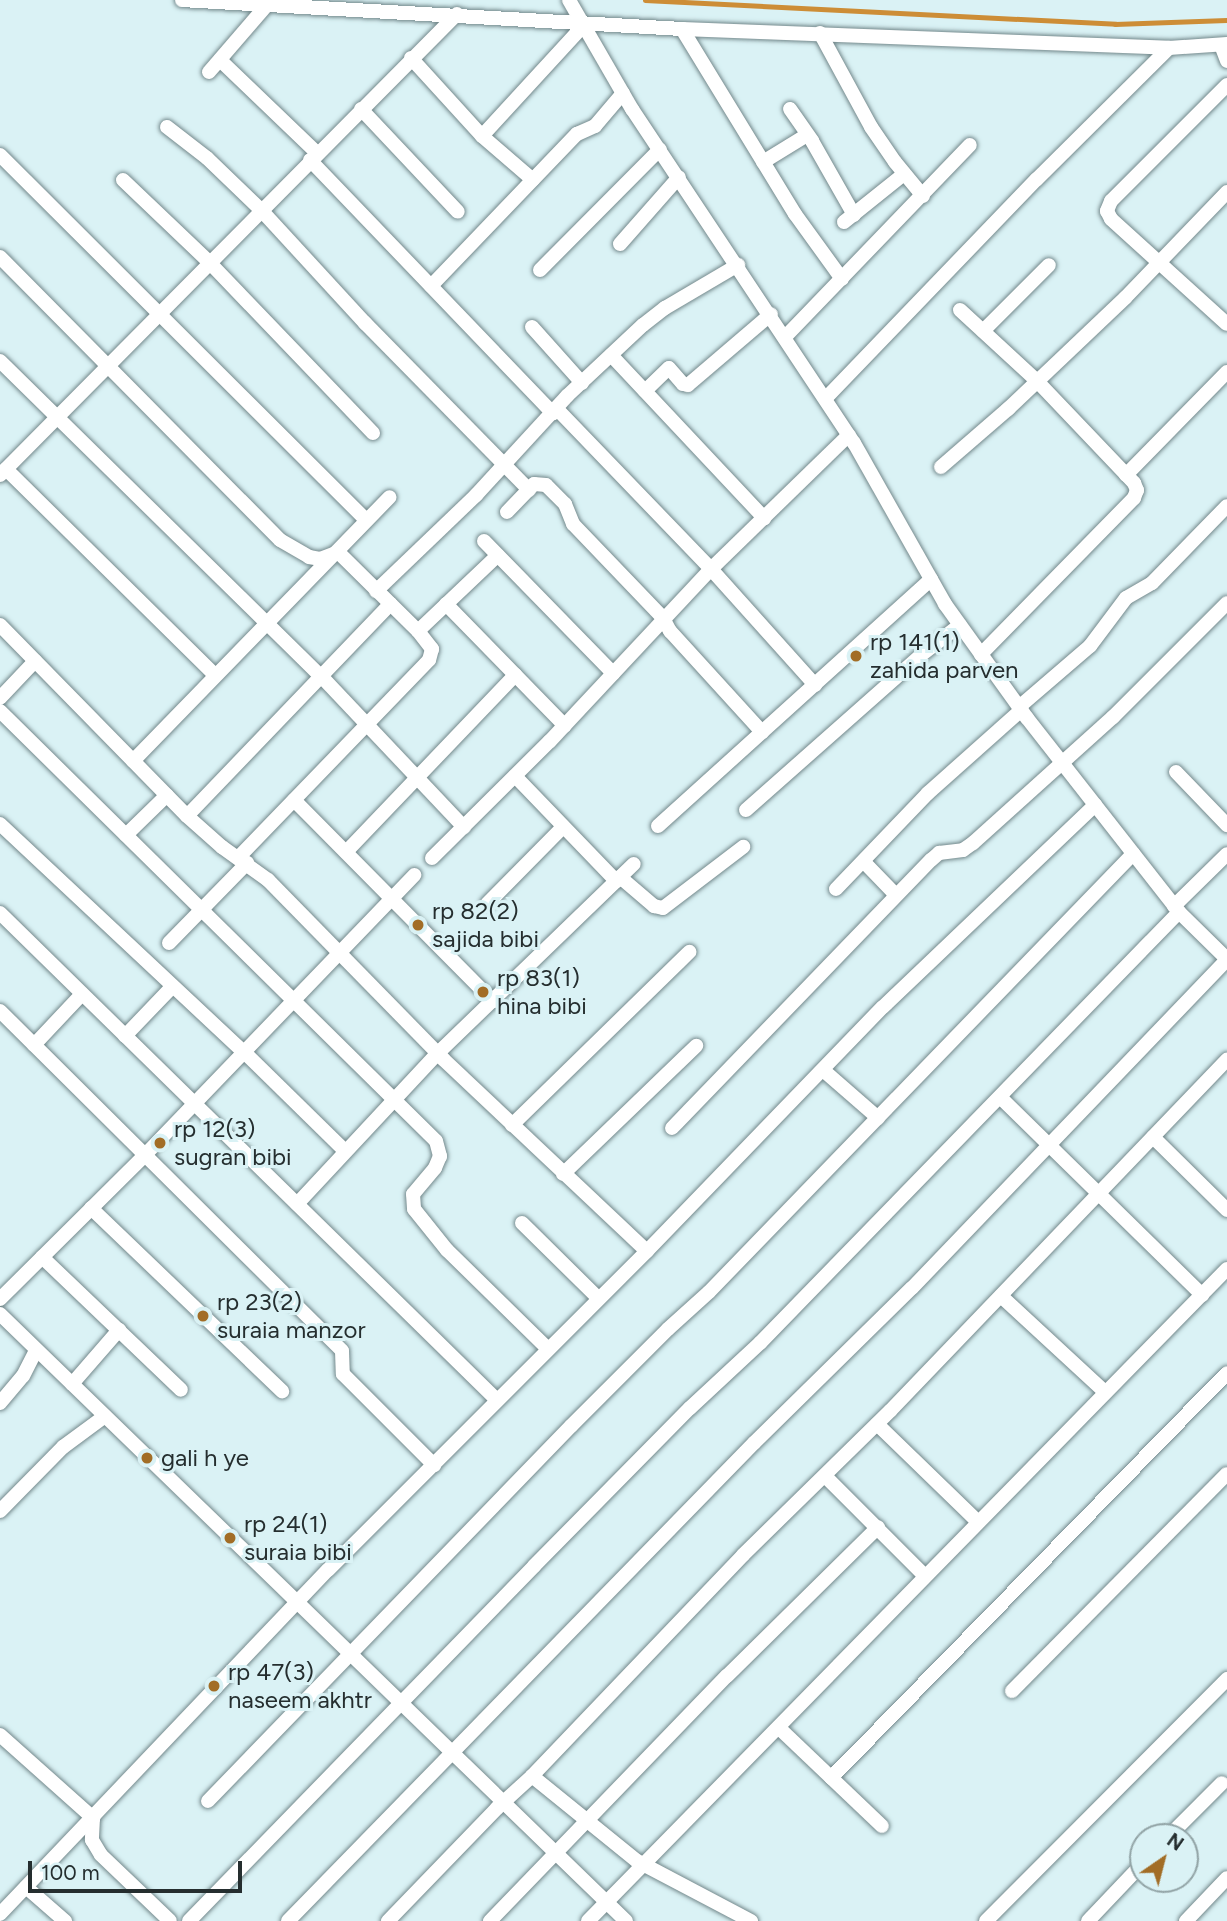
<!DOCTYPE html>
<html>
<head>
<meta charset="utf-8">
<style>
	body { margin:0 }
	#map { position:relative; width:1227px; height:1921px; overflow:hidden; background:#daf2f5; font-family:Figtree,sans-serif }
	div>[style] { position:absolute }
	.stream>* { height:4.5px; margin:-2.25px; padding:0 2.25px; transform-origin:2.25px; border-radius:2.25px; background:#cd8d36 }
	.roads { filter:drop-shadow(0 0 2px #73888b) drop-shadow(0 0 2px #73888b) }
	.minor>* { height:14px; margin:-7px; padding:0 7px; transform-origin:7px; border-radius:7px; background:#fff }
	.dots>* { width:19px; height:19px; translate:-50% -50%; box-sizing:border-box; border:4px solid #daf2f5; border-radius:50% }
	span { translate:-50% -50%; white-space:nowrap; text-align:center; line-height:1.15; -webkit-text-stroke:6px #daf2f5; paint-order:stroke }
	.poi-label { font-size:24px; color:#252e2f }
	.left { translate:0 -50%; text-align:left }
	.north { position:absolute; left:1129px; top:1823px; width:70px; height:70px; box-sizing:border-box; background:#daf2f5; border:2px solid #92a4a6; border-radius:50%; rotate:35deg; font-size:19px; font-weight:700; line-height:28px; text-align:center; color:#252e2f }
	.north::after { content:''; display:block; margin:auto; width:24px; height:32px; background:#a26d26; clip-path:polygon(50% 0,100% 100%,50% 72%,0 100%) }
	.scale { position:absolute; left:28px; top:1861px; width:214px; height:32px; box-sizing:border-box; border:4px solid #252e2f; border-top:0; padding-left:9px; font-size:21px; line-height:24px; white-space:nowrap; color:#252e2f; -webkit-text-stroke:5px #daf2f5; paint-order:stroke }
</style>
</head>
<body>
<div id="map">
	<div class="stream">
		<i style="left:645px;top:0;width:471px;rotate:2.9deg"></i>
		<i style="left:1115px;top:24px;width:112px;rotate:-2deg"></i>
	</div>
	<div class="roads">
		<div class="minor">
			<i style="left:182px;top:0;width:501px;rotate:3.32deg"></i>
			<i style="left:682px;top:29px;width:487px;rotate:2.2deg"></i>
			<i style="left:1169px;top:48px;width:58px;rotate:-3.9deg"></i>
			<i style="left:569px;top:0;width:126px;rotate:60deg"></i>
			<i style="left:632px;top:109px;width:401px;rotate:56.4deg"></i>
			<i style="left:854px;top:443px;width:185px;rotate:60.5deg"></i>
			<i style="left:945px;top:604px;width:140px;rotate:54.3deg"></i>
			<i style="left:1027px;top:718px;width:246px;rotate:51.9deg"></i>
			<i style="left:1179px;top:912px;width:67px;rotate:44.4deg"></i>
			<i style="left:682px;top:29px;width:217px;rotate:58.6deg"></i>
			<i style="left:795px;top:214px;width:80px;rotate:54.1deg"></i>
			<i style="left:820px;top:33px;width:107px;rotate:61.5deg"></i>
			<i style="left:871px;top:127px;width:42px;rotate:55.6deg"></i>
			<i style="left:895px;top:162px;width:44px;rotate:50.5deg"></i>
			<i style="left:1221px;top:45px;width:17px;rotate:69deg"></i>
			<i style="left:411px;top:58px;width:105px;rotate:47.7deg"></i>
			<i style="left:482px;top:136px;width:67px;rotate:40.8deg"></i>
			<i style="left:220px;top:60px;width:134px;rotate:43.8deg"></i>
			<i style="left:209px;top:72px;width:87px;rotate:-49.2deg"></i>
			<i style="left:1227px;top:85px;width:164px;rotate:135deg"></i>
			<i style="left:1111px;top:201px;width:11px;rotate:112deg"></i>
			<i style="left:1107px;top:211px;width:9px;rotate:63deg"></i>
			<i style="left:1111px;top:219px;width:156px;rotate:42.2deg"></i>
			<i style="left:361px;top:109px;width:141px;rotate:46.7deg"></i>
			<i style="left:790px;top:109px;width:39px;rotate:55deg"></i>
			<i style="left:812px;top:141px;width:85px;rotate:60.4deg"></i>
			<i style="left:167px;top:127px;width:51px;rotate:37.8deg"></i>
			<i style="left:207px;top:158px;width:75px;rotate:43.9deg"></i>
			<i style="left:261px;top:210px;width:154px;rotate:47.4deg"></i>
			<i style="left:365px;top:323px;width:234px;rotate:45.5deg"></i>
			<i style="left:482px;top:136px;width:151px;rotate:-47.4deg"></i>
			<i style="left:0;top:155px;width:517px;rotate:44.92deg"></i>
			<i style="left:310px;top:160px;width:351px;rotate:46.2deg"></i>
			<i style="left:763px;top:162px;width:52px;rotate:-31.5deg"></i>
			<i style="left:123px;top:180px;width:119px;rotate:43.6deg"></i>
			<i style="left:209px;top:262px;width:237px;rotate:46.2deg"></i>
			<i style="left:844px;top:222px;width:77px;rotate:-38.7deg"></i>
			<i style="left:620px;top:244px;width:89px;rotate:-48.6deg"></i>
			<i style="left:0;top:257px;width:398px;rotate:45.3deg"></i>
			<i style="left:280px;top:540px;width:34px;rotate:30deg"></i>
			<i style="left:309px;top:557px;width:11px;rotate:10deg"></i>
			<i style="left:320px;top:559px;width:19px;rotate:-21deg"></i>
			<i style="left:338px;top:552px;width:112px;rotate:44.6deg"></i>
			<i style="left:418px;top:631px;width:23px;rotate:52deg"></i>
			<i style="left:432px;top:649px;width:11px;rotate:105deg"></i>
			<i style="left:429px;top:660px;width:275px;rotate:134deg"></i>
			<i style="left:540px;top:270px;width:170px;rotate:-45.2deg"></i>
			<i style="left:431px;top:286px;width:211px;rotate:-46.2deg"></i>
			<i style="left:577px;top:134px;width:20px;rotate:-24deg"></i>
			<i style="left:595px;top:126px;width:43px;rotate:-49.7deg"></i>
			<i style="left:960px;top:310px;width:105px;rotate:42.7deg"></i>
			<i style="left:1037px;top:381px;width:141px;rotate:46.4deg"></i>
			<i style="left:1134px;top:483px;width:8px;rotate:67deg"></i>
			<i style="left:1137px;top:490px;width:9px;rotate:111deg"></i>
			<i style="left:1134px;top:498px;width:219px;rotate:134.4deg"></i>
			<i style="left:532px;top:327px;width:75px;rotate:48.2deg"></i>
			<i style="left:983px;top:331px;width:93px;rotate:-45deg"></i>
			<i style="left:786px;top:336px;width:265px;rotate:-46.1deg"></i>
			<i style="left:611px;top:355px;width:224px;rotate:46.8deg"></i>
			<i style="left:0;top:361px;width:450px;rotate:44.5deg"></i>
			<i style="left:321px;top:676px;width:208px;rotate:46.6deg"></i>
			<i style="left:645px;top:391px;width:33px;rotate:-44deg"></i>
			<i style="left:669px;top:368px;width:21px;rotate:49deg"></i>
			<i style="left:683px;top:384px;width:5px;rotate:11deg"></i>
			<i style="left:688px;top:385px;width:109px;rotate:-40.5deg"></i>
			<i style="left:826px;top:398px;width:304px;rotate:-46.1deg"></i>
			<i style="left:1037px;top:179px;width:186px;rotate:-44.8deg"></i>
			<i style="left:557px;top:409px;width:222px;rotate:46.1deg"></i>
			<i style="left:711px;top:569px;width:156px;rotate:48.1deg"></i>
			<i style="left:941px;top:467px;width:89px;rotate:-40.9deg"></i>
			<i style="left:1008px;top:409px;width:161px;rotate:-43.5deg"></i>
			<i style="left:1125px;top:298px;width:147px;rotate:-46.1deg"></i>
			<i style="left:6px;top:469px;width:293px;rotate:44.6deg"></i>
			<i style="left:0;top:475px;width:649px;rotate:-45.25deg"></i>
			<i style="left:1126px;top:475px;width:144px;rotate:-45.6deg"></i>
			<i style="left:507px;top:512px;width:39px;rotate:-46deg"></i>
			<i style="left:534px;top:484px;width:12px;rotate:5deg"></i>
			<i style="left:546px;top:485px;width:27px;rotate:45deg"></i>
			<i style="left:565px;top:504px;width:22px;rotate:68deg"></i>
			<i style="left:573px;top:524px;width:130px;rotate:46.2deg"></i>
			<i style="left:663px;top:618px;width:15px;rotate:62deg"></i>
			<i style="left:670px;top:631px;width:137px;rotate:47.7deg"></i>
			<i style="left:484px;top:541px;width:185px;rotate:45.7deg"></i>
			<i style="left:376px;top:591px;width:139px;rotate:-43.8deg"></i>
			<i style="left:476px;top:495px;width:134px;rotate:-47.4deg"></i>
			<i style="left:567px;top:396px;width:104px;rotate:-43.1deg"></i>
			<i style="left:643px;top:325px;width:28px;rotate:-38deg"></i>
			<i style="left:665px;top:308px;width:85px;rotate:-30.5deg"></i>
			<i style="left:446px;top:604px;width:170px;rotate:45.7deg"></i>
			<i style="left:0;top:625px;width:267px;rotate:45.6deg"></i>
			<i style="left:187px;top:816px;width:47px;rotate:41.5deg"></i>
			<i style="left:222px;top:847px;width:57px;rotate:35.7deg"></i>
			<i style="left:268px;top:880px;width:250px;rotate:45.6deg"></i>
			<i style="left:443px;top:1059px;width:280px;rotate:43.3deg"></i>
			<i style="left:418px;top:631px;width:110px;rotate:-43.5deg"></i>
			<i style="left:0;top:698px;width:51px;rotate:-46.6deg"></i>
			<i style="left:1019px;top:707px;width:94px;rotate:-40.7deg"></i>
			<i style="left:1090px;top:646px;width:60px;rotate:-53.1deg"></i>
			<i style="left:1126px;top:598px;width:30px;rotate:-30deg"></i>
			<i style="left:1152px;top:583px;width:107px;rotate:-45.8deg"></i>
			<i style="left:0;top:711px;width:612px;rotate:44.6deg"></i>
			<i style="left:436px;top:1141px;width:16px;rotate:75deg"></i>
			<i style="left:440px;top:1156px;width:13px;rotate:113deg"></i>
			<i style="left:435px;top:1168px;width:34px;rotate:130deg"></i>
			<i style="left:413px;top:1194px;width:15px;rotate:86deg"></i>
			<i style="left:414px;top:1209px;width:53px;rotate:51.2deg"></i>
			<i style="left:447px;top:1250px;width:140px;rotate:44.4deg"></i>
			<i style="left:133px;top:761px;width:368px;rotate:-45.8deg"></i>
			<i style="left:1176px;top:772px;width:74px;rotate:46.1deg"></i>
			<i style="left:515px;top:776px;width:146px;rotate:46.1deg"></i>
			<i style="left:294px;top:800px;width:283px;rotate:45.3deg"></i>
			<i style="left:746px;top:810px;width:234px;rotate:-41.5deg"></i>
			<i style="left:921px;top:655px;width:49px;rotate:-37.6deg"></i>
			<i style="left:187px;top:816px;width:294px;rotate:-46.2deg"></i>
			<i style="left:0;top:824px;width:333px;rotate:43.1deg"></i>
			<i style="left:243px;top:1051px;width:143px;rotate:44.4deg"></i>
			<i style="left:658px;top:826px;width:368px;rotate:-42.1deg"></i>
			<i style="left:126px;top:835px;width:57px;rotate:-44.3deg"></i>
			<i style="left:346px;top:852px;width:245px;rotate:-46.3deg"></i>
			<i style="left:432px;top:858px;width:166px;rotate:-44.8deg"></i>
			<i style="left:550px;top:741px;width:236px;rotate:-46.9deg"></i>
			<i style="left:711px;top:569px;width:192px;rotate:-44.2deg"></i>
			<i style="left:864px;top:862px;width:46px;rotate:45.9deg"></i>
			<i style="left:620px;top:877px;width:45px;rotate:40.5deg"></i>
			<i style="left:654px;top:906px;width:9px;rotate:13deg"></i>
			<i style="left:663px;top:908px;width:101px;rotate:-37.3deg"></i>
			<i style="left:836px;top:889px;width:133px;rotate:-46.2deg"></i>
			<i style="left:928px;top:793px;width:125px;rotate:-41.7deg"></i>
			<i style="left:487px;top:904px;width:108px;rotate:-45.4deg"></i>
			<i style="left:1174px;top:906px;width:74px;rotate:-44.5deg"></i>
			<i style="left:0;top:913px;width:696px;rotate:44.42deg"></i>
			<i style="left:169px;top:943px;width:112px;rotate:-45.7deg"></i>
			<i style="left:0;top:1011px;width:482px;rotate:44.8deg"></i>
			<i style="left:342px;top:1351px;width:23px;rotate:88deg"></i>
			<i style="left:343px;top:1374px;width:129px;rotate:45deg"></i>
			<i style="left:125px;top:1036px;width:68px;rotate:-46.2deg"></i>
			<i style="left:34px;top:1045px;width:70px;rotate:-46.7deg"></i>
			<i style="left:823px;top:1070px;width:73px;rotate:41.1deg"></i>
			<i style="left:1000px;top:1097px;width:283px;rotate:44.4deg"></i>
			<i style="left:512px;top:1125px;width:248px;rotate:-44.3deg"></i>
			<i style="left:672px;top:1128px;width:373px;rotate:-46deg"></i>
			<i style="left:931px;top:860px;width:11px;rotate:-41deg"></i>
			<i style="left:939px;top:853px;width:24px;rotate:-7deg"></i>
			<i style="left:963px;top:850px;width:12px;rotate:-35deg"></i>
			<i style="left:973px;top:843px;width:188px;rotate:-42deg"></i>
			<i style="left:1113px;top:717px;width:161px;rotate:-45deg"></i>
			<i style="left:1153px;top:1137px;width:104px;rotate:44.6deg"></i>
			<i style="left:563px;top:1174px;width:185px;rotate:-43.9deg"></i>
			<i style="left:297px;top:1204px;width:207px;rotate:-47deg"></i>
			<i style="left:438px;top:1053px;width:272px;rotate:-44deg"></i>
			<i style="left:91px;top:1208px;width:265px;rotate:43.8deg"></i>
			<i style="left:522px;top:1223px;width:107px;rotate:44.6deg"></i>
			<i style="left:42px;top:1257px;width:192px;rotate:43.7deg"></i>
			<i style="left:1001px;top:1296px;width:142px;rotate:42.7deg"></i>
			<i style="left:0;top:1299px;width:203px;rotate:-44.8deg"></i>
			<i style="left:144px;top:1156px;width:390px;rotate:-46.1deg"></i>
			<i style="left:0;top:1314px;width:872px;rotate:44.12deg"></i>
			<i style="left:72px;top:1384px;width:72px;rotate:-49deg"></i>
			<i style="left:0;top:1403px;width:35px;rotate:-50deg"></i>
			<i style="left:23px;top:1376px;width:29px;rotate:-63deg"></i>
			<i style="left:877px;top:1424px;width:141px;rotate:44.1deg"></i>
			<i style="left:825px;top:1476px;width:141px;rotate:45deg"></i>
			<i style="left:0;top:1511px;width:90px;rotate:-45.5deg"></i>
			<i style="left:63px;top:1447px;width:52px;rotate:-36.4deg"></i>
			<i style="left:1012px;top:1691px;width:305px;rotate:-45.3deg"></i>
			<i style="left:779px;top:1728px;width:142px;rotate:43.6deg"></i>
			<i style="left:0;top:1735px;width:125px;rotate:41.7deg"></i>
			<i style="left:93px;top:1818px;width:22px;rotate:93deg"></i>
			<i style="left:92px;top:1840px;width:17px;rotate:59deg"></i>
			<i style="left:101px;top:1855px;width:95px;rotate:43.7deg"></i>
			<i style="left:532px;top:1776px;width:135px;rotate:39deg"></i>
			<i style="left:637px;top:1861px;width:129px;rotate:27.8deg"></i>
			<i style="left:831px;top:1778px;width:566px;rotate:-45.64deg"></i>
			<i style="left:208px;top:1801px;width:522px;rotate:-45.93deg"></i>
			<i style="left:571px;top:1426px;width:137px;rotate:-45deg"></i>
			<i style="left:668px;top:1329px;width:55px;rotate:-42.1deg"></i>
			<i style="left:709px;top:1292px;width:610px;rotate:-45.93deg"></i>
			<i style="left:1168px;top:1837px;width:76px;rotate:-45deg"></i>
			<i style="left:26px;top:1887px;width:52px;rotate:41.1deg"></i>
			<i style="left:0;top:1914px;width:475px;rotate:-46.4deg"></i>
			<i style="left:328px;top:1570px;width:451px;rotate:-45deg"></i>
			<i style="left:647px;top:1251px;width:339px;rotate:-46deg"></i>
			<i style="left:883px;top:1007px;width:293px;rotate:-43.6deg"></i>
			<i style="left:189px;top:1921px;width:495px;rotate:-45.8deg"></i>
			<i style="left:534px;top:1566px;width:222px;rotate:-45.4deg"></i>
			<i style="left:690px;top:1408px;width:96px;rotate:-42.9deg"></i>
			<i style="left:760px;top:1343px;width:601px;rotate:-45.81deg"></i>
			<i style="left:288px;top:1921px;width:668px;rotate:-45.73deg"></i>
			<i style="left:754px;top:1443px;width:221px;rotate:-44.5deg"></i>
			<i style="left:912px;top:1288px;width:455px;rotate:-46.2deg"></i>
			<i style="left:388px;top:1921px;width:157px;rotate:-46deg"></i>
			<i style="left:497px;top:1808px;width:47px;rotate:-42.4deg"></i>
			<i style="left:532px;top:1776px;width:306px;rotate:-46.3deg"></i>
			<i style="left:743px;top:1555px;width:206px;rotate:-44.4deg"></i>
			<i style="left:890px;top:1411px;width:487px;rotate:-46.2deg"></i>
			<i style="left:490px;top:1921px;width:341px;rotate:-46deg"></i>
			<i style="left:727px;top:1676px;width:212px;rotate:-44.6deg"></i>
			<i style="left:588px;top:1921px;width:913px;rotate:-45.58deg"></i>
			<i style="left:986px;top:1921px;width:342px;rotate:-45.1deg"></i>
			<i style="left:1088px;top:1921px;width:80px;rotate:-46.5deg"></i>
			<i style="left:1186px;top:1921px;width:59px;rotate:-46.4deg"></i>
		</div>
	</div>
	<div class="dots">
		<i style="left:856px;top:656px;background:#a26d26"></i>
		<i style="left:418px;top:925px;background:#a26d26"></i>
		<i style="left:483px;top:992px;background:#a26d26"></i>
		<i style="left:160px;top:1143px;background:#a26d26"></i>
		<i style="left:203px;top:1316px;background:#a26d26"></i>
		<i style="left:147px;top:1458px;background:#a26d26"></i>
		<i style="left:230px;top:1538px;background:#a26d26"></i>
		<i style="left:214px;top:1686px;background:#a26d26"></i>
	</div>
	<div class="poi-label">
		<span class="left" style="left:870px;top:656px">rp 141(1)<br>zahida parven</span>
		<span class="left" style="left:432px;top:925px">rp 82(2)<br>sajida bibi</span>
		<span class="left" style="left:497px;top:992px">rp 83(1)<br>hina bibi</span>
		<span class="left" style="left:174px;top:1143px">rp 12(3)<br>sugran bibi</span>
		<span class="left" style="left:217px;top:1316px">rp 23(2)<br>suraia manzor</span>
		<span class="left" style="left:161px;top:1458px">gali h ye</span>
		<span class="left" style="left:244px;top:1538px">rp 24(1)<br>suraia bibi</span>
		<span class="left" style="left:228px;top:1686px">rp 47(3)<br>naseem akhtr</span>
	</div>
	<div class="north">N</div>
	<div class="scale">100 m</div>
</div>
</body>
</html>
